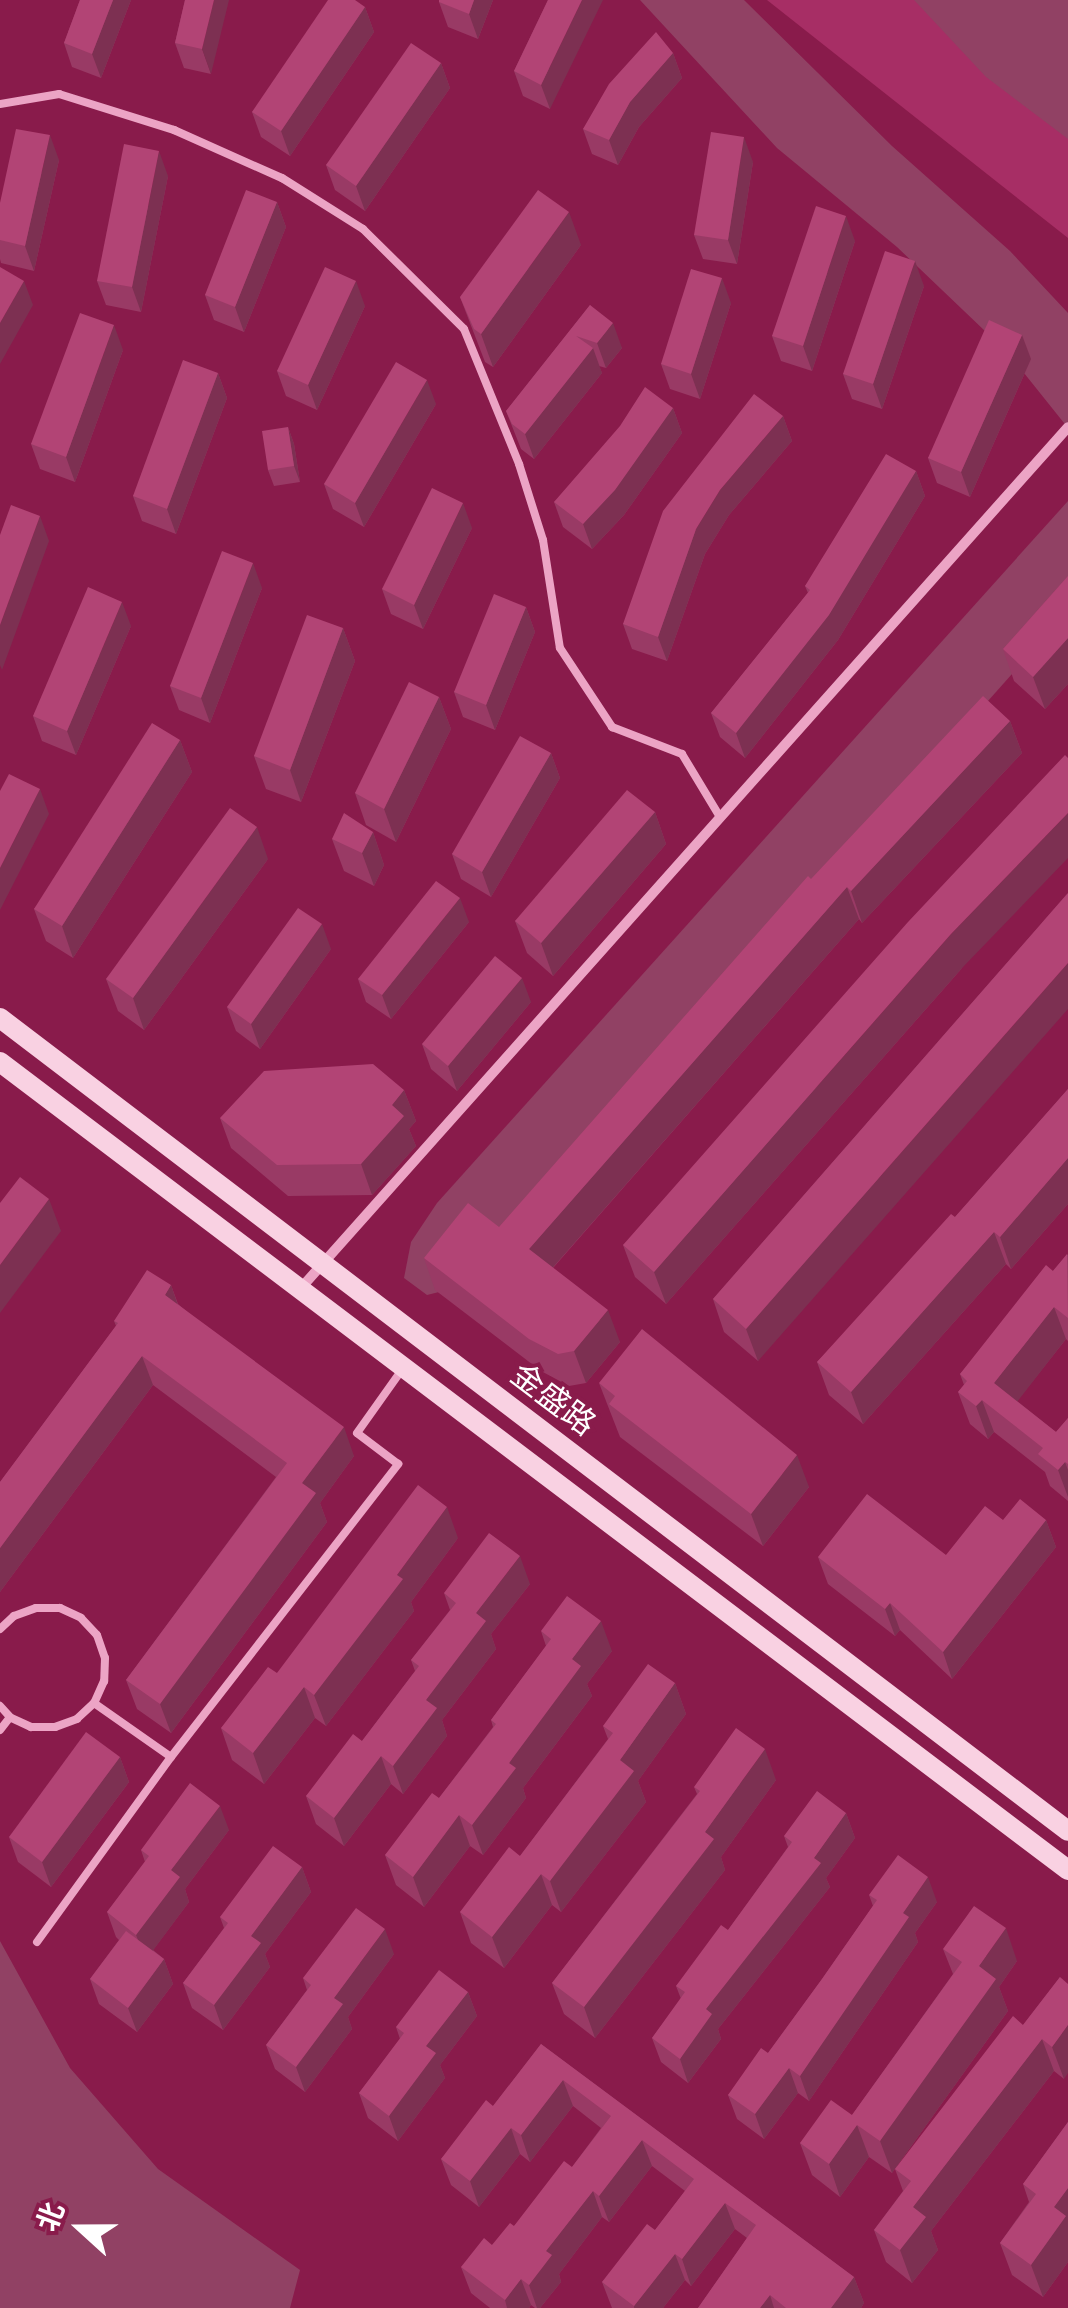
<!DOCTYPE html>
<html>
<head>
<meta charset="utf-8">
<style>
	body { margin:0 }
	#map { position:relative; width:1068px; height:2308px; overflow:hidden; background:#891b4b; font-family:"Sofia Sans Condensed","Noto Sans SC",sans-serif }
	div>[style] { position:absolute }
	.green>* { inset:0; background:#a72e65 }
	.water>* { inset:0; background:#914164 }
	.lane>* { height:8px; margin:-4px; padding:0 4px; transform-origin:4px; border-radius:4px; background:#eca4c5 }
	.street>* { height:10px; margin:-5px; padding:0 5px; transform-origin:5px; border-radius:5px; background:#eca4c5 }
	.secondary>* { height:20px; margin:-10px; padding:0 10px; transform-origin:10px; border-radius:10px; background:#f9d1e2 }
	.wall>* { inset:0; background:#993a65 }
	.shaded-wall>* { inset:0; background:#7d3052 }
	.building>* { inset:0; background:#b24475 }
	span { translate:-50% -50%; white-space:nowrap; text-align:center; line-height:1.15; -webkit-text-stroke:8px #891b4b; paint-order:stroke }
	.street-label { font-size:32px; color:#fff }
	.north { position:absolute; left:30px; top:2178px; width:100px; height:100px; -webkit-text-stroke:8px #891b4b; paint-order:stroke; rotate:291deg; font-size:28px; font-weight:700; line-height:40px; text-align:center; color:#fff }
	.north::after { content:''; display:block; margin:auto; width:35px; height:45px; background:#fff; clip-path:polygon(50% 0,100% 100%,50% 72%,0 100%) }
</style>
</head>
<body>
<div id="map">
	<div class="green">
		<i style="clip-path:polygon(767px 0,924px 0,1068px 109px,1068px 238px)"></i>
	</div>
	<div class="water">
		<i style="clip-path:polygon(640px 0,744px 0,892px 146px,1010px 251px,1068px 313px,1068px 428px,1008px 353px,897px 247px,777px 148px)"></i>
		<i style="clip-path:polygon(914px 0,1068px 0,1068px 139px,986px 77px)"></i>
		<i style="clip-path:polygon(1068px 501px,1068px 611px,512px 1236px,439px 1292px,427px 1295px,404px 1278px,411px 1242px,437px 1203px)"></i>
		<i style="clip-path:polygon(0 1941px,70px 2068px,158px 2169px,300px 2270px,290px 2308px,0 2308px)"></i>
	</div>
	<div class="lane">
		<i style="left:0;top:104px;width:60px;rotate:-9.6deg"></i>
		<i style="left:59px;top:94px;width:121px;rotate:17.4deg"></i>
		<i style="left:174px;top:130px;width:118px;rotate:24deg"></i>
		<i style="left:282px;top:178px;width:96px;rotate:32.2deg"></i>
		<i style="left:363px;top:229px;width:142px;rotate:44.7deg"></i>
		<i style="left:464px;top:329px;width:146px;rotate:67.8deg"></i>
		<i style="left:519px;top:464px;width:80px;rotate:72.5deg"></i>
		<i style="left:543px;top:540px;width:109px;rotate:81.1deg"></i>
		<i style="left:560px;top:648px;width:95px;rotate:56.6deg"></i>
		<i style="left:612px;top:727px;width:75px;rotate:21.1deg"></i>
		<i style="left:682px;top:754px;width:74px;rotate:58.9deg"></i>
		<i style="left:0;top:1629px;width:19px;rotate:-43deg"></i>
		<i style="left:14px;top:1616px;width:23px;rotate:-20deg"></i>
		<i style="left:36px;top:1608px;width:24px"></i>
		<i style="left:60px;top:1608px;width:23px;rotate:25deg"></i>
		<i style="left:81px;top:1618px;width:23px;rotate:47deg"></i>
		<i style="left:97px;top:1635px;width:24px;rotate:71deg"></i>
		<i style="left:105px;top:1658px;width:23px;rotate:92deg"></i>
		<i style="left:104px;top:1681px;width:24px;rotate:114deg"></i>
		<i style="left:94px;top:1703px;width:23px;rotate:137deg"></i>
		<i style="left:77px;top:1719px;width:23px;rotate:160deg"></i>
		<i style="left:55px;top:1727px;width:24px;rotate:180deg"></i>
		<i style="left:31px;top:1727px;width:23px;rotate:-155deg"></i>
		<i style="left:10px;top:1717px;width:15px;rotate:-132deg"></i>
		<i style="left:94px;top:1703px;width:94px;rotate:35deg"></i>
		<i style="left:0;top:1730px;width:16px;rotate:-52deg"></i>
		<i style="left:37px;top:1942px;width:228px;rotate:-54.1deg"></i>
		<i style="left:171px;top:1757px;width:371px;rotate:-52.2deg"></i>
		<i style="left:398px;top:1464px;width:51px;rotate:-142.9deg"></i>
		<i style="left:357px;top:1433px;width:76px;rotate:-54.6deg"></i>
	</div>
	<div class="street">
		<i style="left:301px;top:1288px;width:1153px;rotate:-48.3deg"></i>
	</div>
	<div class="secondary">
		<i style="left:0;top:1018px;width:1342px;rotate:37.28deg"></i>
		<i style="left:0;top:1062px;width:1339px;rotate:37.11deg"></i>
	</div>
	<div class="wall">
		<i style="clip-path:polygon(80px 0,131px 0,101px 78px,72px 67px,64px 43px)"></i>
		<i style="clip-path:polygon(185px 0,211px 74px,184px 68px,175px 43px)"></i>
		<i style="clip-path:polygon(439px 0,493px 0,478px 39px,448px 27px,439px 2px)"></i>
		<i style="clip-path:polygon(548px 0,550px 109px,523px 96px,514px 71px)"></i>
		<i style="clip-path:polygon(365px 7px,374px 32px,290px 156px,261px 137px,252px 112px)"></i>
		<i style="clip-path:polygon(673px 53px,682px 78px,639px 127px,618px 165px,592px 154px,583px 129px)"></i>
		<i style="clip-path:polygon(441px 63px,450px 88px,365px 211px,335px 190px,326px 165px)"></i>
		<i style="clip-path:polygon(59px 160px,34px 271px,1px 263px,0 259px,0 203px)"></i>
		<i style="clip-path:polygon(753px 162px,737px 264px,703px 259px,694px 235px)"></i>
		<i style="clip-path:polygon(168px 176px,141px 312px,106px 305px,97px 281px)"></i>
		<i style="clip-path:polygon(277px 202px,286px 227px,244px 332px,214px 320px,205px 295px)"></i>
		<i style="clip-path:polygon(855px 241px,812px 371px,781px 361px,772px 336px)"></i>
		<i style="clip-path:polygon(581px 245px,493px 367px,485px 362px,460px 297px)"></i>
		<i style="clip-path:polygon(924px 286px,882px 409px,852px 399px,843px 374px)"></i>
		<i style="clip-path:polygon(731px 303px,700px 399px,670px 389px,661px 364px)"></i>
		<i style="clip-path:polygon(590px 305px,622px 348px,606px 368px,599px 366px,602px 373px,534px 459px,521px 449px,506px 411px)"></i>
		<i style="clip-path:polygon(365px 306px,317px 410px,286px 396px,277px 371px)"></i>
		<i style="clip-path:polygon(1022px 335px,1031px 359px,970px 497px,937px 483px,928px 458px)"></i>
		<i style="clip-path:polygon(123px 350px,75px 482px,40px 469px,31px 444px)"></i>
		<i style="clip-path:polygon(218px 373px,227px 398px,176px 534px,142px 521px,133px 496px)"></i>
		<i style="clip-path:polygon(436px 404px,364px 527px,333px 509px,324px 484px)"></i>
		<i style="clip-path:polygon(673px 408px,682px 433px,624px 515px,592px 549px,563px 527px,554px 502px)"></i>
		<i style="clip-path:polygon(783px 416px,792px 441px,729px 515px,705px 554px,667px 661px,632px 649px,623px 624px)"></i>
		<i style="clip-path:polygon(288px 427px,294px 444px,300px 482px,274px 486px,268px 470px)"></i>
		<i style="clip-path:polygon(916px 471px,925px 496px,838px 640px,745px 758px,720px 737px,711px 713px,808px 593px,805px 586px)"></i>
		<i style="clip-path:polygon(472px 528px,423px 629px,391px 614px,382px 589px)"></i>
		<i style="clip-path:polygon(1068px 576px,1068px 684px,1045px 709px,1014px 681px,1003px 649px)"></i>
		<i style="clip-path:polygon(262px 588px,210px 723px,179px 710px,170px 686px)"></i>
		<i style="clip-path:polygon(526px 607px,535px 632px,495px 730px,463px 717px,454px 692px)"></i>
		<i style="clip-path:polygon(131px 626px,76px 755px,42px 741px,33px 716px)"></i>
		<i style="clip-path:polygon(343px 628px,355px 661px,301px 802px,266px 789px,254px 756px)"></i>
		<i style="clip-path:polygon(439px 697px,451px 729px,396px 842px,366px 825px,355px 793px)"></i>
		<i style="clip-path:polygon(1010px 721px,1022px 753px,862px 923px,859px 919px,553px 1268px,620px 1342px,586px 1383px,569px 1386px,541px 1371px,435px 1290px,424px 1258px,499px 1227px,811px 879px)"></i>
		<i style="clip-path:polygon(180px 740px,192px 772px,73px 958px,46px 941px,34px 909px)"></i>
		<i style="clip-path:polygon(551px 753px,560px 778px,491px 897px,461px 879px,452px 854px)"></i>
		<i style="clip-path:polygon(655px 812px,666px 844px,553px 976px,527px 953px,515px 921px)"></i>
		<i style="clip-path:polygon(373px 832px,384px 865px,374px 886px,344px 871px,332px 839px)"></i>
		<i style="clip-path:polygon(268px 859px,144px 1030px,118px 1011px,106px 979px)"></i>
		<i style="clip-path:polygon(1068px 893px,758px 1361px,724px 1332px,713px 1299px)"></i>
		<i style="clip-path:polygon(469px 922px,391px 1019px,366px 1002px,358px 979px)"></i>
		<i style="clip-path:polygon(331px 949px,260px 1049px,236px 1031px,227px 1007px)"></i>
		<i style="clip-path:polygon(963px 967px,666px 1304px,635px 1277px,623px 1245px)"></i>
		<i style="clip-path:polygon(531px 1002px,457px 1091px,431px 1069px,422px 1044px)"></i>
		<i style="clip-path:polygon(1068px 1089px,1068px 1204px,1011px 1269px,1006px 1264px,863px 1424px,829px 1395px,817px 1362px,955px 1217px)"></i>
		<i style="clip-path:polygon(404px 1090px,416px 1121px,409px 1129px,416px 1146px,372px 1195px,288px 1196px,231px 1148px,220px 1118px)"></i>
		<i style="clip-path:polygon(1068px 1254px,1068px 1341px,1066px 1339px,1017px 1401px,1056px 1432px,1068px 1418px,1068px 1501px,1050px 1486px,1045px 1472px,994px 1432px,988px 1439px,970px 1424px,958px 1392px,964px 1385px,960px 1374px)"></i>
		<i style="clip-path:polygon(171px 1285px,178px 1304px,354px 1456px,320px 1503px,327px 1522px,171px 1733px,137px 1709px,126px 1680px,276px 1477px,153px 1385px,0 1592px,0 1482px,116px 1326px,114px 1321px)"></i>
		<i style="clip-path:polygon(599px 1383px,809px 1487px,763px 1546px,620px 1437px)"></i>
		<i style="clip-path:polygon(1003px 1520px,1046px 1520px,1056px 1547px,952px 1679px,900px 1630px,895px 1636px,828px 1584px,818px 1557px,946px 1555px)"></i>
		<i style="clip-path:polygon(458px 1538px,411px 1602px,414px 1611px,326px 1726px,315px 1718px,264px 1784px,232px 1760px,221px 1728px,277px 1673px)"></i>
		<i style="clip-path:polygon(530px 1584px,491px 1634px,496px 1649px,442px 1720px,447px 1736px,403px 1794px,391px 1784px,344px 1846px,316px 1824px,306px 1796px,362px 1741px,415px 1671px,411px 1660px,450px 1610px,444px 1593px)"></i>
		<i style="clip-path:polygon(541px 1631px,612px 1651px,587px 1684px,592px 1696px,523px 1788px,526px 1798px,483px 1855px,470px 1846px,424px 1907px,396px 1885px,385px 1855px,439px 1798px,493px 1727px,491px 1720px,546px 1646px)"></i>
		<i style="clip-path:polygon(675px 1683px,686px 1714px,638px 1781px,646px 1802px,561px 1912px,552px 1905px,504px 1968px,471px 1943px,460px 1912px,520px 1856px,608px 1739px,603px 1726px)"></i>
		<i style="clip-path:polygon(120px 1757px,129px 1782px,51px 1887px,18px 1862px,9px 1837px)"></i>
		<i style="clip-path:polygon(776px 1780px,721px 1857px,725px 1870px,595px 2038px,564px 2014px,552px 1983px,697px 1794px,694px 1787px)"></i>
		<i style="clip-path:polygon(846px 1813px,855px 1838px,826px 1878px,830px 1887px,718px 2029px,721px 2039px,688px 2083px,661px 2062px,652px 2038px,681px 1999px,676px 1986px,728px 1930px,788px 1847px,784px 1836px)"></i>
		<i style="clip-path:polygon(229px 1830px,185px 1889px,189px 1902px,153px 1950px,164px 1959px,173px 1984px,137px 2032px,99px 2004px,90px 1979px,119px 1940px,116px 1937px,107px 1912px,145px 1862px,141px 1850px)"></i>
		<i style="clip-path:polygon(302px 1867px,311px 1892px,265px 1954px,270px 1967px,223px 2030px,192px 2008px,183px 1983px,224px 1928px,220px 1917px)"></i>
		<i style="clip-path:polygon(869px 1895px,937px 1902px,915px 1933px,918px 1942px,809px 2101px,798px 2093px,764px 2139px,737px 2119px,728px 2095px,768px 2053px,822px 1979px,873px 1906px)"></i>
		<i style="clip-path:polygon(943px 1949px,1017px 1961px,999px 1987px,1008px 2011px,892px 2173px,869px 2157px,840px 2197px,812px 2175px,800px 2143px,852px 2115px,953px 1974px)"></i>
		<i style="clip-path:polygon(394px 1954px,348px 2017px,352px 2029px,305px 2092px,275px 2069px,266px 2045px,307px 1990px,303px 1978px)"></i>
		<i style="clip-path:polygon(1060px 1977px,1064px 2079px,1054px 2071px,931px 2231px,938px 2250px,912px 2283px,886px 2262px,874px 2230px,903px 2191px,895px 2169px,1023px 2025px)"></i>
		<i style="clip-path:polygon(468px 1992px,477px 2016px,440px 2065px,445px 2078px,398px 2141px,368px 2118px,359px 2093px,400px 2039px,396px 2027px)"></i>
		<i style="clip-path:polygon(541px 2044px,854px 2277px,864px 2303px,861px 2308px,698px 2308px,747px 2238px,735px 2229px,691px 2286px,685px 2280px,663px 2308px,612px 2308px,602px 2282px,655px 2230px,685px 2191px,652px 2166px,609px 2222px,602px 2217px,559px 2274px,561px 2282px,540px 2308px,535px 2308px,531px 2305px,529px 2308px,490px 2308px,471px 2293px,461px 2267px,492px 2245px,514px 2226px,572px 2167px,601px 2128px,573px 2106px,530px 2162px,520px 2154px,479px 2207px,451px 2185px,441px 2159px,493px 2106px)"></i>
		<i style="clip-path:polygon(1068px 2122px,1068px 2262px,1043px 2297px,1012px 2275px,1000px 2243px,1029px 2202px,1023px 2184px)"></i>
	</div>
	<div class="shaded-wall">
		<i style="clip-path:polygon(113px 0,131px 0,101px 78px,92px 54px)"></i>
		<i style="clip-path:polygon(214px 0,229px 0,211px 74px,202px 49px)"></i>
		<i style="clip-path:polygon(474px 0,493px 0,478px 39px,469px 14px)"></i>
		<i style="clip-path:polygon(582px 0,603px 0,550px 109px,541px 85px)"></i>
		<i style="clip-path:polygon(365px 7px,374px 32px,290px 156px,281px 131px)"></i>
		<i style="clip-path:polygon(673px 53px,682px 78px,639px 127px,618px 165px,609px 140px,630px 102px)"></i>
		<i style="clip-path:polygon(441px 63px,450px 88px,365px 211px,356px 186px)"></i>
		<i style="clip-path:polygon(50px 135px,59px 160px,34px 271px,25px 246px)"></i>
		<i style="clip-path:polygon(744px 137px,753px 162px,737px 264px,728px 240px)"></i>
		<i style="clip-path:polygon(159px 151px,168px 176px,141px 312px,132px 287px)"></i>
		<i style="clip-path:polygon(277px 202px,286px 227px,244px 332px,235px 307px)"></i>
		<i style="clip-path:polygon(569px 212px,581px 245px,493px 367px,481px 334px)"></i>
		<i style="clip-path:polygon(846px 216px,855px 241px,812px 371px,803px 346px)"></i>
		<i style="clip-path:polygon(915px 261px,924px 286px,882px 409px,873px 384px)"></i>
		<i style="clip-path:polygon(722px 278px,731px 303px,700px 399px,691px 374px)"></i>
		<i style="clip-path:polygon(24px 281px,33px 305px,0 364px,0 323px)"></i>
		<i style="clip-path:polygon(356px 281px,365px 306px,317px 410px,308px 385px)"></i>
		<i style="clip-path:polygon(613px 323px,622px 348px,606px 368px,597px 343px)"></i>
		<i style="clip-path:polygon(114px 325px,123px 350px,75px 482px,66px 457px)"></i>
		<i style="clip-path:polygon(1022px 335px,1031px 359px,970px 497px,961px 472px)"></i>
		<i style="clip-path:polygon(593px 348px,602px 373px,534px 459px,525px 434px)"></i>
		<i style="clip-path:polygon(218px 373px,227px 398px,176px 534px,167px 509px)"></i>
		<i style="clip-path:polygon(427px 380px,436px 404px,364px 527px,355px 503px)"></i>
		<i style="clip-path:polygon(673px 408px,682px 433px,624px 515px,592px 549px,583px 524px)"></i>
		<i style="clip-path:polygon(783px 416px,792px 441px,729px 515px,705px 554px,667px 661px,658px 637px,696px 529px,720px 490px)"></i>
		<i style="clip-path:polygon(288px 427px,294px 444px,300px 482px,294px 466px)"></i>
		<i style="clip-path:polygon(916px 471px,925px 496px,838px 640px,745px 758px,736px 733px)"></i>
		<i style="clip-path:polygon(463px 503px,472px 528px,423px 629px,414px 605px)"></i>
		<i style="clip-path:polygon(40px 516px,49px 541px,2px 670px,0 665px,0 625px)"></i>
		<i style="clip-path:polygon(253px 563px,262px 588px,210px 723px,201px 698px)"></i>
		<i style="clip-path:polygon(122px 602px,131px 626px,76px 755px,67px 731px)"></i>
		<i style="clip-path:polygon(526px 607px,535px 632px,495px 730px,486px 705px)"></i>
		<i style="clip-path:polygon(343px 628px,355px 661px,301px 802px,290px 770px)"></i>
		<i style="clip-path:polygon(1068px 638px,1068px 684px,1045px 709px,1033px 677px)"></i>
		<i style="clip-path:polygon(439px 697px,451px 729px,396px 842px,384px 809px)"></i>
		<i style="clip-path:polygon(1010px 721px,1022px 753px,862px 923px,851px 891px)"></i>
		<i style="clip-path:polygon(180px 740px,192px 772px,73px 958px,62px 926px)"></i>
		<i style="clip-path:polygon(551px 753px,560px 778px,491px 897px,482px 872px)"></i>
		<i style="clip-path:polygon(40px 789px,49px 814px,0 910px,0 868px)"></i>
		<i style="clip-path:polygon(655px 812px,666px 844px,553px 976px,541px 943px)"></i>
		<i style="clip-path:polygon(1068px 813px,1068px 858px,963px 967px,666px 1304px,654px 1272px,951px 934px)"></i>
		<i style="clip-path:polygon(257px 827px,268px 859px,144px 1030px,133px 998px)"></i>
		<i style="clip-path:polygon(373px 832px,384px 865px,374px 886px,362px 853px)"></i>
		<i style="clip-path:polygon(847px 887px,859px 919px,541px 1281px,529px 1249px)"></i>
		<i style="clip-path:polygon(460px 898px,469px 922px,391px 1019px,382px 995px)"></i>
		<i style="clip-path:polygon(322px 924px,331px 949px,260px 1049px,251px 1024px)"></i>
		<i style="clip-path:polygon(1068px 963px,1068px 1009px,758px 1361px,746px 1329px)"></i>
		<i style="clip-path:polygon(522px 978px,531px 1002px,457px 1091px,448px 1066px)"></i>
		<i style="clip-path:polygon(404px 1090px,416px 1121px,409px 1129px,416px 1146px,372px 1195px,361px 1164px,392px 1105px)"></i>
		<i style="clip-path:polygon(1068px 1158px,1068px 1204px,1011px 1269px,1000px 1237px)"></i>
		<i style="clip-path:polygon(49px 1199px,61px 1231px,0 1313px,0 1265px)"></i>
		<i style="clip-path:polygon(994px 1232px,1006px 1264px,863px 1424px,851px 1392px)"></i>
		<i style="clip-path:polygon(171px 1285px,181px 1314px,165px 1295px)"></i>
		<i style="clip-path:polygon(1054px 1307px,1066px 1339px,1006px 1416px,994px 1383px)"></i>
		<i style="clip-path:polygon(608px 1310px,620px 1342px,586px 1383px,574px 1351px)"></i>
		<i style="clip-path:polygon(142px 1356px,153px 1385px,0 1592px,0 1548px)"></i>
		<i style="clip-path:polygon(982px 1400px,994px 1432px,988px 1439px,976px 1406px)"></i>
		<i style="clip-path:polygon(344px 1427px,354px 1456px,320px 1503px,327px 1522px,171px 1733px,160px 1704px,302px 1483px)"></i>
		<i style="clip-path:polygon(797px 1455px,809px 1487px,763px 1546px,751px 1514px)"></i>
		<i style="clip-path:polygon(1065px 1462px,1068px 1470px,1068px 1497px,1058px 1470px)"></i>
		<i style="clip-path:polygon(447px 1507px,458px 1538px,411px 1602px,414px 1611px,326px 1726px,314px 1695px,397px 1575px)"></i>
		<i style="clip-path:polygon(1046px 1520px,1056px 1547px,952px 1679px,943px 1652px)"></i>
		<i style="clip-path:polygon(520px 1556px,530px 1584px,491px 1634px,496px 1649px,442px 1720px,447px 1736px,403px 1794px,393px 1766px,426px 1700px,476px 1613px)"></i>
		<i style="clip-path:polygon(890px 1603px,900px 1630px,895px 1636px,885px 1609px)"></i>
		<i style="clip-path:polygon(601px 1621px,612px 1651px,587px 1684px,592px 1696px,523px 1788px,526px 1798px,483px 1855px,472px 1825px,572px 1659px)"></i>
		<i style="clip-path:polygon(675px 1683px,686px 1714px,638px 1781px,646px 1802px,561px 1912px,550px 1881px,620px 1760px)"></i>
		<i style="clip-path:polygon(304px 1687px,315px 1718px,264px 1784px,253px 1753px)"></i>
		<i style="clip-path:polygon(765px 1749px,776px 1780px,721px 1857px,725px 1870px,595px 2038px,584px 2007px,705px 1832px)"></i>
		<i style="clip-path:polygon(381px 1756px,391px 1784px,344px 1846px,334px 1818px)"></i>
		<i style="clip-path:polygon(120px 1757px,129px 1782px,51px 1887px,42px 1862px)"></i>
		<i style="clip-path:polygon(220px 1806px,229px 1830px,185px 1889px,189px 1902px,146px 1960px,136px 1935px,171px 1870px)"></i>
		<i style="clip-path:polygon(846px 1813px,855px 1838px,826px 1878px,830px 1887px,718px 2029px,721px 2039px,688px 2083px,680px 2059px,706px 2009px)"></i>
		<i style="clip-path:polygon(459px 1815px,470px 1846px,424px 1907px,413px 1877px)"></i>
		<i style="clip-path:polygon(302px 1867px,311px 1892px,265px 1954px,270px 1967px,223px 2030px,214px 2005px,251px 1936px)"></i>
		<i style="clip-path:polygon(541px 1874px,552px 1905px,504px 1968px,492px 1937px)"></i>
		<i style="clip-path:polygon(928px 1877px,937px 1902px,915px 1933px,918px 1942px,809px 2101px,800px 2076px,903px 1913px)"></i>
		<i style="clip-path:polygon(1006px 1928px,1017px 1961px,999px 1987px,1008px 2011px,892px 2173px,880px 2141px,979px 1966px)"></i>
		<i style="clip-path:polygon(385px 1929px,394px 1954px,348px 2017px,352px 2029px,305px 2092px,296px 2067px,334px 1998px)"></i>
		<i style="clip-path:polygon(164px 1959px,173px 1984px,137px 2032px,128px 2008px)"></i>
		<i style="clip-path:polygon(468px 1992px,477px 2016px,440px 2065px,445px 2078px,398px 2141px,389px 2116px,426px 2046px)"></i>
		<i style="clip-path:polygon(1068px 2025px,1068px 2073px,1064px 2079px,1052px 2047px)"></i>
		<i style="clip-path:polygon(1042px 2039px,1054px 2071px,931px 2231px,938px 2250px,912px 2283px,900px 2250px,913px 2207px)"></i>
		<i style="clip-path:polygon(789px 2068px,798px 2093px,764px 2139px,755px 2114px)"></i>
		<i style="clip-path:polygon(563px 2080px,573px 2106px,530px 2162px,521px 2135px)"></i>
		<i style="clip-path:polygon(857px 2125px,869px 2157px,840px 2197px,829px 2164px)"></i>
		<i style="clip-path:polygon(511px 2128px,520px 2154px,479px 2207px,470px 2181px)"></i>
		<i style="clip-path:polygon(642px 2140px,652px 2166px,609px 2222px,599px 2196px)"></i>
		<i style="clip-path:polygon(1068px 2188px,1068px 2262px,1043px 2297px,1031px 2265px,1054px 2207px)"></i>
		<i style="clip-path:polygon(593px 2191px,602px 2217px,559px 2274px,561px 2282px,540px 2308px,537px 2308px,529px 2285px,546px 2251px)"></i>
		<i style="clip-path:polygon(725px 2203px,735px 2229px,691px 2286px,682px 2259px)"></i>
		<i style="clip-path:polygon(675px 2254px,685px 2280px,663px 2308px,634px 2308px,634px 2306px)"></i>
		<i style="clip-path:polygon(854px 2277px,864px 2303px,861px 2308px,831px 2308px)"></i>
		<i style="clip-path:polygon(521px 2279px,531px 2305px,529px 2308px,507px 2308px,505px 2300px)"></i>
		<i style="clip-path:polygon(770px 2295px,774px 2308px,760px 2308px)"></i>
	</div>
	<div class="building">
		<i style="clip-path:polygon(80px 0,113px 0,92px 54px,64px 43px)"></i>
		<i style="clip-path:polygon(185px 0,214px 0,202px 49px,175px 43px)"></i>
		<i style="clip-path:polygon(328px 0,355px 0,365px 7px,281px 131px,252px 112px)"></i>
		<i style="clip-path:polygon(439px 0,474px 0,469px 14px,439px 2px)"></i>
		<i style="clip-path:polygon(548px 0,582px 0,541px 85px,514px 71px)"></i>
		<i style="clip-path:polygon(656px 32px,673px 53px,630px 102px,609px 140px,583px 129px,609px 84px)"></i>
		<i style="clip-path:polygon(411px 43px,441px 63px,356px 186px,326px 165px)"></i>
		<i style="clip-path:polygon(16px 129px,50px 135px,25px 246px,0 240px,0 203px)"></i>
		<i style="clip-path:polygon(711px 132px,744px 137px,728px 240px,694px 235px)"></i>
		<i style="clip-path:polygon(124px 144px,159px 151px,132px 287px,97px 281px)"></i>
		<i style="clip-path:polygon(246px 190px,277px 202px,235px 307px,205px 295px)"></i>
		<i style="clip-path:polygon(538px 190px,569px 212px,481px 334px,474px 329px,460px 297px)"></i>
		<i style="clip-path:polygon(816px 206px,846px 216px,803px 346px,772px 336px)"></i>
		<i style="clip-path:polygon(885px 251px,915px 261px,873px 384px,843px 374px)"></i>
		<i style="clip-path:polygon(0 267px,24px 281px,0 323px)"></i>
		<i style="clip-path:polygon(325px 267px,356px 281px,308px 385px,277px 371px)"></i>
		<i style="clip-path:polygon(691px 269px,722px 278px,691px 374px,661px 364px)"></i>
		<i style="clip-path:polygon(590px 305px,613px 323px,597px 343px,576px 336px,593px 348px,525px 434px,512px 424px,506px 411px)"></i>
		<i style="clip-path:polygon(80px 313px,114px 325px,66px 457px,31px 444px)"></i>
		<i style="clip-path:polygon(989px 320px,1022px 335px,961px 472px,928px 458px)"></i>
		<i style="clip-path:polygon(183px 360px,218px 373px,167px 509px,133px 496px)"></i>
		<i style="clip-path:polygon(396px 362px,427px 380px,355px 503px,324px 484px)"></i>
		<i style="clip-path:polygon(645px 387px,673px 408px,615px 490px,583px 524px,554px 502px,620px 426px)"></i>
		<i style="clip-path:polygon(754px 394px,783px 416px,720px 490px,696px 529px,658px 637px,623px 624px,663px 511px)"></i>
		<i style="clip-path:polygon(288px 427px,294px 466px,268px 470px,262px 431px)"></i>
		<i style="clip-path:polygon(886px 454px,916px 471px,829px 615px,736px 733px,711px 713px,810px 590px,805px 586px)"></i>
		<i style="clip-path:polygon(432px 488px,463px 503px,414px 605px,382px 589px)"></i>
		<i style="clip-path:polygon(11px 505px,40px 516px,0 625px,0 535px)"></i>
		<i style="clip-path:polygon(222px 551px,253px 563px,201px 698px,170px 686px)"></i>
		<i style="clip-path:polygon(1068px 576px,1068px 638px,1033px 677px,1003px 649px)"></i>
		<i style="clip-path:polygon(88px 587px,122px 602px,67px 731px,33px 716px)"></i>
		<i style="clip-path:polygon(494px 594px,526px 607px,486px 705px,454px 692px)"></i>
		<i style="clip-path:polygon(307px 615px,343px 628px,290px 770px,254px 756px)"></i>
		<i style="clip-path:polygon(409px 682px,439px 697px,384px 809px,355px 793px)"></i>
		<i style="clip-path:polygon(983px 696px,1010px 721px,851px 891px,847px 887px,529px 1249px,608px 1310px,574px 1351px,558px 1354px,529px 1339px,424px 1258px,468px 1203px,499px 1227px,808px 876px,811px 879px)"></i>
		<i style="clip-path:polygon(152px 723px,180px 740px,62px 926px,34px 909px)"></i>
		<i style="clip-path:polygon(520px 736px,551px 753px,482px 872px,452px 854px)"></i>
		<i style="clip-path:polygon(1065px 755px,1068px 758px,1068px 813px,951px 934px,654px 1272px,623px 1245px,908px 922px)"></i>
		<i style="clip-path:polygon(9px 774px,40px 789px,0 868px,0 791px)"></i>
		<i style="clip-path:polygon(627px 790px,655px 812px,541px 943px,515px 921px)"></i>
		<i style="clip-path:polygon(230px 808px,257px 827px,133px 998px,106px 979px)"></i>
		<i style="clip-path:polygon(344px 813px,373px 832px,362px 853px,332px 839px)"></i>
		<i style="clip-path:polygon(436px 881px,460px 898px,382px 995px,358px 979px)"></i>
		<i style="clip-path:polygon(1068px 893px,1068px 963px,746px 1329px,713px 1299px)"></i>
		<i style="clip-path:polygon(298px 908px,322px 924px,251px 1024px,227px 1007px)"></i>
		<i style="clip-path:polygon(495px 956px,522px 978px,448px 1066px,422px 1044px)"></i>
		<i style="clip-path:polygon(373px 1064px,404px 1090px,392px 1105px,404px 1116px,361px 1164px,277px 1165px,220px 1118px,264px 1071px)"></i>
		<i style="clip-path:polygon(1068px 1089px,1068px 1158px,1000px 1237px,994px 1232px,851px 1392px,817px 1362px,951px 1214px,955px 1217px)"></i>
		<i style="clip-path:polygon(20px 1177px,49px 1199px,0 1265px,0 1203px)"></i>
		<i style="clip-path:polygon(1067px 1254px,1068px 1318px,1054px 1307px,994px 1383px,1056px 1432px,1068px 1418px,1068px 1464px,1065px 1462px,1058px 1470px,1038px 1454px,1043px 1448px,982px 1400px,976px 1406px,958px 1392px,967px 1381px,960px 1374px,1046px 1265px,1053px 1271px)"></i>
		<i style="clip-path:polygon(147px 1270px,171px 1285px,165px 1295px,344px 1427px,302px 1483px,316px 1493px,160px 1704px,126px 1680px,287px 1463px,142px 1356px,0 1548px,0 1482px,118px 1323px,114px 1321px)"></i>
		<i style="clip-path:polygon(642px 1329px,797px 1455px,751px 1514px,609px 1404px,615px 1396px,599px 1383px)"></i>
		<i style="clip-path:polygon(418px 1485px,447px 1507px,397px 1575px,403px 1579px,314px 1695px,304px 1687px,253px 1753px,221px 1728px,268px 1667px,277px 1673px)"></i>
		<i style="clip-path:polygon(867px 1494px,946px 1555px,985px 1506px,1003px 1520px,1020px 1499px,1046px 1520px,943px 1652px,890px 1603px,885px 1609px,818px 1557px)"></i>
		<i style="clip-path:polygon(489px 1533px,520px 1556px,476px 1613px,486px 1621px,426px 1700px,437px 1708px,393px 1766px,381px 1756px,334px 1818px,306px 1796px,353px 1734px,362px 1741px,419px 1666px,411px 1660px,456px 1603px,444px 1593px)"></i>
		<i style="clip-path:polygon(567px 1596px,601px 1621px,572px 1659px,581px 1666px,509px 1763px,516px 1768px,472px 1825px,459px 1815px,413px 1877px,385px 1855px,432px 1793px,439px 1798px,496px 1724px,491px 1720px,551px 1639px,541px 1631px)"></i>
		<i style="clip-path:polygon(648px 1664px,675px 1683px,620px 1760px,634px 1771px,550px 1881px,541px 1874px,492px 1937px,460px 1912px,509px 1847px,520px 1856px,613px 1733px,603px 1726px)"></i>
		<i style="clip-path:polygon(736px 1728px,765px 1749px,705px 1832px,714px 1839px,584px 2007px,552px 1983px,700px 1791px,694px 1787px)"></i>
		<i style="clip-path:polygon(86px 1732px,120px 1757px,42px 1862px,9px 1837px)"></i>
		<i style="clip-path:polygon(190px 1783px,220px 1806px,171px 1870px,180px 1877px,136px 1935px,107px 1912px,149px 1856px,141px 1850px)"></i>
		<i style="clip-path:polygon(817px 1791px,846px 1813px,814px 1858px,821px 1863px,706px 2009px,712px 2014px,680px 2059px,652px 2038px,685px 1992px,676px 1986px,721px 1925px,728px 1930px,792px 1842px,784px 1836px)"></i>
		<i style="clip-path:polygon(273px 1846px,302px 1867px,251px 1936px,261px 1943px,214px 2005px,183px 1983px,228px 1923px,220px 1917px)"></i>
		<i style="clip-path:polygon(898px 1855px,928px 1877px,903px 1913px,909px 1917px,800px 2076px,789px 2068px,755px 2114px,728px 2095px,761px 2048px,768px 2053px,822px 1979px,877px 1900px,869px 1895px)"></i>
		<i style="clip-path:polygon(974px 1906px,1006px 1928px,979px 1966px,996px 1979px,880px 2141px,857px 2125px,829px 2164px,800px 2143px,831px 2100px,852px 2115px,962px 1962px,943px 1949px)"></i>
		<i style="clip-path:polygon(356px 1908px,385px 1929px,334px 1998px,343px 2004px,296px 2067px,266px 2045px,311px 1985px,303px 1978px)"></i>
		<i style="clip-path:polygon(126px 1931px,164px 1959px,128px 2008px,90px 1979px)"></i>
		<i style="clip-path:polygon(439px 1970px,468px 1992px,426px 2046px,436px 2053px,389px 2116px,359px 2093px,404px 2033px,396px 2027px)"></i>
		<i style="clip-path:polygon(1060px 1977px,1068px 1984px,1068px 2025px,1052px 2047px,1042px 2039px,913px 2207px,926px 2217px,900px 2250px,874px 2230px,911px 2181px,895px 2169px,1013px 2016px,1023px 2025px)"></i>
		<i style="clip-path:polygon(541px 2044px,854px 2277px,831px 2308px,786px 2308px,770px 2295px,760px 2308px,698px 2308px,756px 2225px,725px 2203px,682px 2259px,675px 2254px,634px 2306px,602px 2282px,647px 2224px,655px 2230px,694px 2179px,642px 2140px,599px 2196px,593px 2191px,546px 2251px,552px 2255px,529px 2285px,521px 2279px,505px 2300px,461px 2267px,484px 2238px,492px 2245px,510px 2223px,514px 2226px,564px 2161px,572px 2167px,611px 2116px,563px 2080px,521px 2135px,511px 2128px,470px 2181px,441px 2159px,486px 2100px,493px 2106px)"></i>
		<i style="clip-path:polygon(1068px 2122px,1068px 2188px,1054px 2207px,1066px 2216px,1031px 2265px,1000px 2243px,1036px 2194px,1023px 2184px)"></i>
	</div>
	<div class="street-label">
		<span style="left:552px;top:1401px;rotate:37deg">金盛路</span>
	</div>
	<div class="north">北</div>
</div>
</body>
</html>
